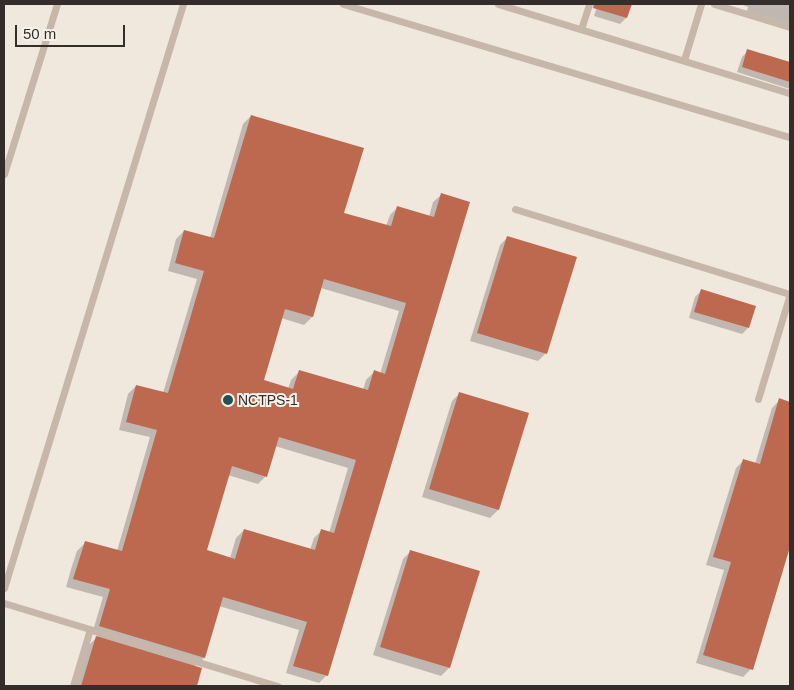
<!DOCTYPE html>
<html>
<head>
<meta charset="utf-8">
<style>
	body { margin:0 }
	#map { position:relative; width:794px; height:690px; overflow:hidden; background:#f0e7dd; font-family:Arial,sans-serif }
	div>[style] { position:absolute }
	.shadow>* { inset:0; background:#0003 }
	.building>* { inset:0; background:#bc694f }
	.service>* { height:7px; margin:-3.5px; padding:0 3.5px; transform-origin:3.5px; border-radius:3.5px; background:#c7b7aa }
	.dots>* { width:14px; height:14px; translate:-50% -50%; box-sizing:border-box; border:2px solid #f8f1e9; border-radius:50% }
	span { translate:-50% -50%; white-space:nowrap; text-align:center; line-height:1.15; -webkit-text-stroke:4px #f8f1e9; paint-order:stroke }
	.poi-label { font-size:14px; color:#352d29 }
	.left { translate:0 -50%; text-align:left }
	.frame { position:absolute; inset:0; border:5px solid #352d29; pointer-events:none }
	.scale { position:absolute; left:15px; top:25px; width:110px; height:22px; box-sizing:border-box; border:2px solid #352d29; border-top:0; padding-left:6px; font-size:15px; line-height:18px; white-space:nowrap; color:#352d29; -webkit-text-stroke:4px #f8f1e9; paint-order:stroke }
</style>
</head>
<body>
<div id="map">
	<div class="shadow">
		<i style="clip-path:polygon(598px 4px,631px 4px,626px 18px,620px 24px,594px 16px)"></i>
		<i style="clip-path:polygon(741px 4px,790px 4px,790px 24px,747px 11px,748px 7px)"></i>
		<i style="clip-path:polygon(748px 51px,790px 63px,790px 89px,737px 72px,742px 57px)"></i>
		<i style="clip-path:polygon(evenodd,251px 116px,343px 213px,386px 226px,390px 215px,398px 207px,429px 217px,433px 202px,441px 195px,327px 675px,319px 683px,286px 673px,299px 630px,219px 606px,204px 658px,194px 667px,200px 669px,195px 686px,76px 686px,88px 646px,98px 636px,92px 634px,103px 597px,66px 587px,72px 566px,77px 551px,85px 543px,117px 551px,150px 437px,119px 430px,128px 394px,136px 386px,163px 393px,197px 279px,168px 271px,176px 239px,184px 231px,210px 238px,243px 124px,251px 116px,321px 288px,399px 311px,380px 374px,374px 372px,366px 380px,363px 390px,299px 372px,291px 380px,288px 389px,263px 381px,281px 318px,304px 325px,312px 317px,321px 288px,251px 116px,275px 446px,348px 468px,329px 533px,322px 530px,314px 538px,310px 550px,244px 530px,236px 538px,230px 558px,205px 551px,228px 475px,258px 484px,266px 476px,275px 446px)"></i>
		<i style="clip-path:polygon(508px 237px,546px 353px,538px 361px,470px 341px,500px 245px)"></i>
		<i style="clip-path:polygon(701px 291px,748px 328px,742px 334px,689px 318px,695px 297px)"></i>
		<i style="clip-path:polygon(460px 393px,528px 414px,498px 510px,490px 518px,422px 497px,452px 401px)"></i>
		<i style="clip-path:polygon(780px 400px,790px 403px,790px 543px,751px 669px,743px 677px,696px 663px,724px 570px,706px 565px,736px 468px,744px 460px,755px 464px,772px 408px)"></i>
		<i style="clip-path:polygon(411px 551px,478px 572px,449px 668px,441px 676px,373px 655px,403px 559px)"></i>
	</div>
	<div class="building">
		<i style="clip-path:polygon(594px 4px,632px 4px,627px 18px,593px 8px)"></i>
		<i style="clip-path:polygon(747px 49px,790px 62px,790px 82px,742px 67px)"></i>
		<i style="clip-path:polygon(evenodd,251px 115px,364px 148px,344px 213px,391px 226px,397px 206px,434px 217px,441px 193px,470px 202px,328px 676px,293px 666px,307px 622px,223px 597px,205px 658px,99px 626px,110px 589px,73px 579px,85px 541px,122px 551px,157px 430px,126px 422px,136px 385px,168px 393px,204px 271px,175px 263px,184px 230px,214px 238px,251px 115px,324px 279px,406px 303px,385px 374px,374px 370px,368px 390px,299px 370px,293px 389px,264px 380px,285px 309px,313px 317px,324px 279px,251px 115px,279px 437px,356px 460px,334px 533px,321px 529px,315px 550px,244px 529px,235px 559px,207px 550px,232px 466px,267px 477px,279px 437px)"></i>
		<i style="clip-path:polygon(507px 236px,577px 257px,547px 354px,477px 333px)"></i>
		<i style="clip-path:polygon(701px 289px,756px 306px,749px 328px,694px 312px)"></i>
		<i style="clip-path:polygon(459px 392px,529px 413px,499px 510px,429px 489px)"></i>
		<i style="clip-path:polygon(779px 398px,790px 402px,790px 547px,753px 670px,703px 655px,731px 562px,713px 557px,743px 459px,760px 464px)"></i>
		<i style="clip-path:polygon(410px 550px,480px 571px,450px 668px,380px 647px)"></i>
		<i style="clip-path:polygon(96px 636px,202px 668px,197px 686px,81px 686px)"></i>
	</div>
	<div class="service">
		<i style="left:343px;top:4px;width:466px;rotate:16.6deg"></i>
		<i style="left:498px;top:4px;width:305px;rotate:17deg"></i>
		<i style="left:714px;top:4px;width:79px;rotate:16.8deg"></i>
		<i style="left:581px;top:29px;width:26px;rotate:-72deg"></i>
		<i style="left:684px;top:60px;width:59px;rotate:-73.1deg"></i>
		<i style="left:4px;top:174px;width:178px;rotate:-72.7deg"></i>
		<i style="left:515px;top:209px;width:288px;rotate:17.2deg"></i>
		<i style="left:758px;top:399px;width:110px;rotate:-73.1deg"></i>
		<i style="left:4px;top:588px;width:611px;rotate:-72.96deg"></i>
		<i style="left:4px;top:603px;width:286px;rotate:16.9deg"></i>
		<i style="left:73px;top:686px;width:59px;rotate:-73.4deg"></i>
	</div>
	<div class="dots">
		<i style="left:228px;top:400px;background:#225154"></i>
	</div>
	<div class="poi-label">
		<span class="left" style="left:238px;top:400px">NCTPS-1</span>
	</div>
	<div class="frame"></div>
	<div class="scale">50 m</div>
</div>
</body>
</html>
